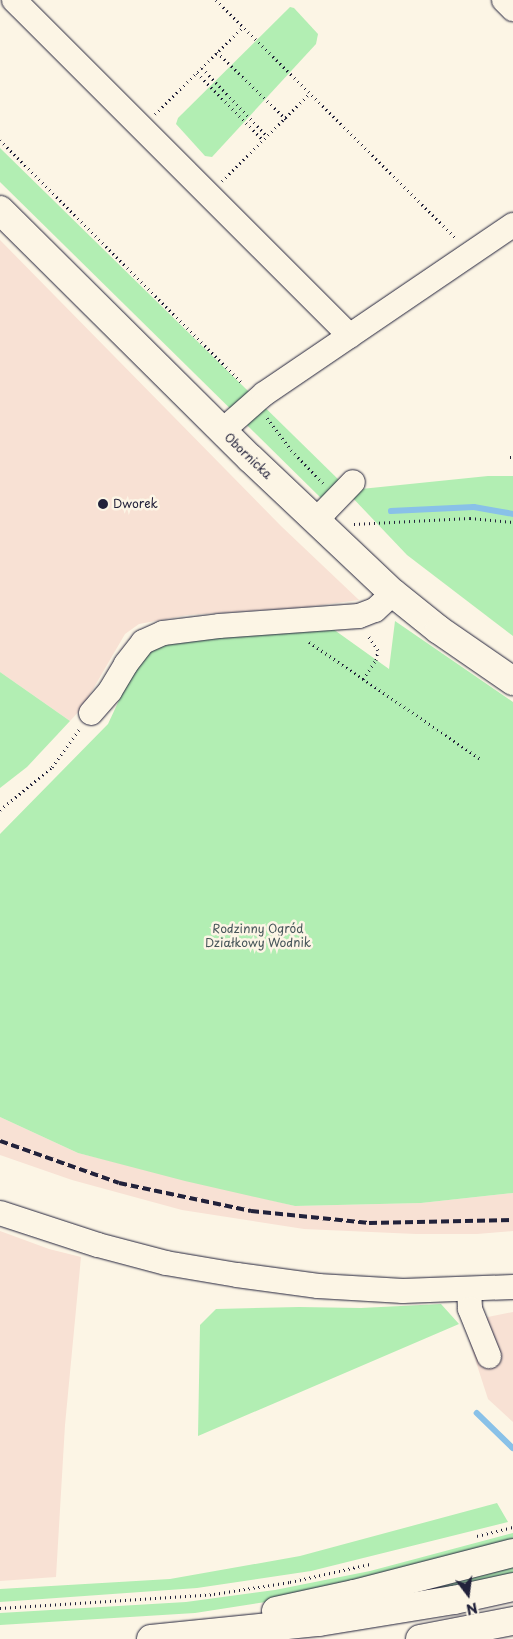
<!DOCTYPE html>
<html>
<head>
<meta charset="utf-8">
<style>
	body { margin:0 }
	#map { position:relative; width:513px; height:1639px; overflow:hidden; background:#fcf5e5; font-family:"Playpen Sans",sans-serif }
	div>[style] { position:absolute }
	.built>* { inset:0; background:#f8e1d4 }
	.green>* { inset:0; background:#b2eeb3 }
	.stream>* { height:5.5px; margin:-2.75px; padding:0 2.75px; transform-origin:2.75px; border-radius:2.75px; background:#89c1e8 }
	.path>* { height:3px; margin-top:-1.5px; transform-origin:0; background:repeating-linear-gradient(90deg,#22223b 0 1px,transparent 0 5px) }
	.roads { filter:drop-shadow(0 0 1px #22223b) drop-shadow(0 0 1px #22223b) }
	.minor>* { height:24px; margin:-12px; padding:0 12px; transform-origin:12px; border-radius:12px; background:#fcf5e5 }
	.major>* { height:28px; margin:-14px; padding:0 14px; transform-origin:14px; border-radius:14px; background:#fcf5e5 }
	.rail>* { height:4px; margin-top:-2px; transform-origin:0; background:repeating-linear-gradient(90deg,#22223b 0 8px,transparent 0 12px) }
	.dots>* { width:14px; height:14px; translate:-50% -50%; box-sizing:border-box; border:2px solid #fcf5e5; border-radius:50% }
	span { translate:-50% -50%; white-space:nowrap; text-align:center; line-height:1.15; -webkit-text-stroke:5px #fcf5e5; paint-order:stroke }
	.street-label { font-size:12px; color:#22223b }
	.poi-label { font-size:12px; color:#22223b }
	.left { translate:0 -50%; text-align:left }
	.park-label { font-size:12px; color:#465559 }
	.north { position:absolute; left:443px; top:1569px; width:50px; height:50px; -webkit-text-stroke:4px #fcf5e5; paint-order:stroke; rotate:165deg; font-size:14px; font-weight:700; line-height:20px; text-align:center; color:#22223b }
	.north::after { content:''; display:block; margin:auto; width:18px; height:22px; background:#22223b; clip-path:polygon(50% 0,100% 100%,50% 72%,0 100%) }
</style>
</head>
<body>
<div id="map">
	<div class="built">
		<i style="clip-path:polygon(0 240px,281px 526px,359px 600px,307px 607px,188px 615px,139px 624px,125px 634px,82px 708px,70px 721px,0 672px)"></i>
		<i style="clip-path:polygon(0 1117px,78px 1153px,295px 1206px,421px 1203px,513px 1193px,513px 1231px,477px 1234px,416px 1234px,304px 1229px,182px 1210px,72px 1180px,0 1155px)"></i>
		<i style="clip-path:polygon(0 1231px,49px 1249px,81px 1257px,65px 1425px,56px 1577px,0 1581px)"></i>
		<i style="clip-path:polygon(513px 1312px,513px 1422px,488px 1399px,463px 1322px)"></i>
	</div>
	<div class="green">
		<i style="clip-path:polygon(290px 7px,294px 8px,318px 34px,316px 44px,212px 157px,205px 156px,176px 124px,178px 118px)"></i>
		<i style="clip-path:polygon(0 148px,342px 483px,324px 501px,0 182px)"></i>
		<i style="clip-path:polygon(488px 476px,513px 476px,513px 636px,407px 555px,349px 494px,361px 489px)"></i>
		<i style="clip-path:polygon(395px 621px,513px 702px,513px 1193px,421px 1203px,295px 1206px,185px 1181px,78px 1153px,0 1117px,0 834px,108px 724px,134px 668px,154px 649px,192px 637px,333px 629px,389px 669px)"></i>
		<i style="clip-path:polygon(0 672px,70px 721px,27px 767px,0 788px)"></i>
		<i style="clip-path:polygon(441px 1304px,459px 1324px,198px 1436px,200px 1325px,216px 1309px,299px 1307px,361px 1308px)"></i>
		<i style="clip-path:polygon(497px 1503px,508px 1522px,311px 1571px,197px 1588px,0 1602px,0 1589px,170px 1579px,300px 1556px)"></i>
		<i style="clip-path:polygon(513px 1533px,513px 1545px,324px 1593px,195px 1613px,0 1625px,0 1613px,186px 1602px,275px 1590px,370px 1571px)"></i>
		<i style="clip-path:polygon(513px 1567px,513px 1575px,430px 1590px,452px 1583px)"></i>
	</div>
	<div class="stream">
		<i style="left:391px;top:511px;width:83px;rotate:-2.8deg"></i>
		<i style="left:474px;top:507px;width:40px;rotate:10deg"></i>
		<i style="left:477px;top:1413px;width:50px;rotate:44.2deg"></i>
	</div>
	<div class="path">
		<i style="left:216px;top:0;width:338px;rotate:44.8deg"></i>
		<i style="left:217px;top:52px;width:96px;rotate:44.2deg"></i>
		<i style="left:202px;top:68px;width:94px;rotate:46.3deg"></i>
		<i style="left:197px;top:73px;width:94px;rotate:45.4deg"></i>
		<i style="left:155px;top:114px;width:124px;rotate:-44.7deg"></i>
		<i style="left:0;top:140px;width:344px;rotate:45.1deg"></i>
		<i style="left:222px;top:181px;width:124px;rotate:-45deg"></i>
		<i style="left:267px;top:418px;width:40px;rotate:53deg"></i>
		<i style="left:291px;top:450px;width:46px;rotate:45.9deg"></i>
		<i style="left:510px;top:457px;width:3px"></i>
		<i style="left:354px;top:524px;width:116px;rotate:-3deg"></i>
		<i style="left:470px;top:518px;width:43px;rotate:5.3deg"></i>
		<i style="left:309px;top:642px;width:209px;rotate:34.3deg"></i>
		<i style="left:363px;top:679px;width:23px;rotate:-56deg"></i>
		<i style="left:376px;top:660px;width:10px;rotate:-79deg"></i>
		<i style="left:378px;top:650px;width:18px;rotate:-124deg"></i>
		<i style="left:0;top:810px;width:67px;rotate:-39.6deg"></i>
		<i style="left:52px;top:767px;width:48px;rotate:-54.3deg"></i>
		<i style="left:477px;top:1536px;width:37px;rotate:-14deg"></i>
		<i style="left:0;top:1608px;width:214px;rotate:-3.7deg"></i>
		<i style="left:214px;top:1594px;width:77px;rotate:-9deg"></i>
		<i style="left:290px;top:1582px;width:82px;rotate:-12.7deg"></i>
	</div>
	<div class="roads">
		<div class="minor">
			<i style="left:14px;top:0;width:475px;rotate:45deg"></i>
			<i style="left:504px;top:0;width:13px;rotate:45deg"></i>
			<i style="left:222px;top:431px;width:56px;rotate:-41.4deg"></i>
			<i style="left:264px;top:394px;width:301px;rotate:-34.2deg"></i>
			<i style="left:317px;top:523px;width:14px;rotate:-56deg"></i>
			<i style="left:325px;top:511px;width:40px;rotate:-46deg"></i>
			<i style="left:91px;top:713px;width:29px;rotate:-49deg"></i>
			<i style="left:110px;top:691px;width:31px;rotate:-59deg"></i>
			<i style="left:126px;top:664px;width:28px;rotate:-52deg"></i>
			<i style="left:143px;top:642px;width:22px;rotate:-24deg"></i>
			<i style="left:163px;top:633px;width:56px;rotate:-7.1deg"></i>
			<i style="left:219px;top:626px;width:140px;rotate:-4.1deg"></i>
			<i style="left:359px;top:616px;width:17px;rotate:-21deg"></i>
			<i style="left:375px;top:610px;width:25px;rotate:-43deg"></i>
			<i style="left:0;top:1213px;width:103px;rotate:18.1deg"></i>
			<i style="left:98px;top:1245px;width:70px;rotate:14.8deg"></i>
			<i style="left:166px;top:1263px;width:72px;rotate:9.6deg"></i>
			<i style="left:237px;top:1275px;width:82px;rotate:7.7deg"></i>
			<i style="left:318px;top:1286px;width:85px;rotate:3.4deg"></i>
			<i style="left:403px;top:1291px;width:110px;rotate:-2.1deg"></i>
			<i style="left:469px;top:1289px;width:20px;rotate:87deg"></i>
			<i style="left:470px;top:1309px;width:51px;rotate:68deg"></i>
		</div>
		<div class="major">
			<i style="left:0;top:210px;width:352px;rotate:44.8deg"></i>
			<i style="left:250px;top:458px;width:197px;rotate:43.4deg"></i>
			<i style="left:393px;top:593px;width:59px;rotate:38.8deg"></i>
			<i style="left:439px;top:630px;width:90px;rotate:34.6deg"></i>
			<i style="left:276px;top:1611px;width:80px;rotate:-12.3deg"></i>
			<i style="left:354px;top:1594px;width:164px;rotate:-14.5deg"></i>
			<i style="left:151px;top:1639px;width:169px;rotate:-5.8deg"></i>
			<i style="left:319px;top:1622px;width:137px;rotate:-9.3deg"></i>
			<i style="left:454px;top:1600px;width:60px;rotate:-12.4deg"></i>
			<i style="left:420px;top:1639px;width:95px;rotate:-11deg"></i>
		</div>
	</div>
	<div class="rail">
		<i style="left:0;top:1141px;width:126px;rotate:19.4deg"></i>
		<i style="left:119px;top:1183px;width:135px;rotate:12deg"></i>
		<i style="left:251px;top:1211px;width:119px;rotate:5.8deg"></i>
		<i style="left:369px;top:1223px;width:144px;rotate:-1.2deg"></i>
	</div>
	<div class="dots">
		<i style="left:103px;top:504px;background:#22223b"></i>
	</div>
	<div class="street-label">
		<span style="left:248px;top:456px;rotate:44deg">Obornicka</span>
	</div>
	<div class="poi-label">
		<span class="left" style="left:113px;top:504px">Dworek</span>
	</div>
	<div class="park-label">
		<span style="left:258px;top:936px">Rodzinny Ogród<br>Działkowy Wodnik</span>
	</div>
	<div class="north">N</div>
</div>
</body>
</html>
